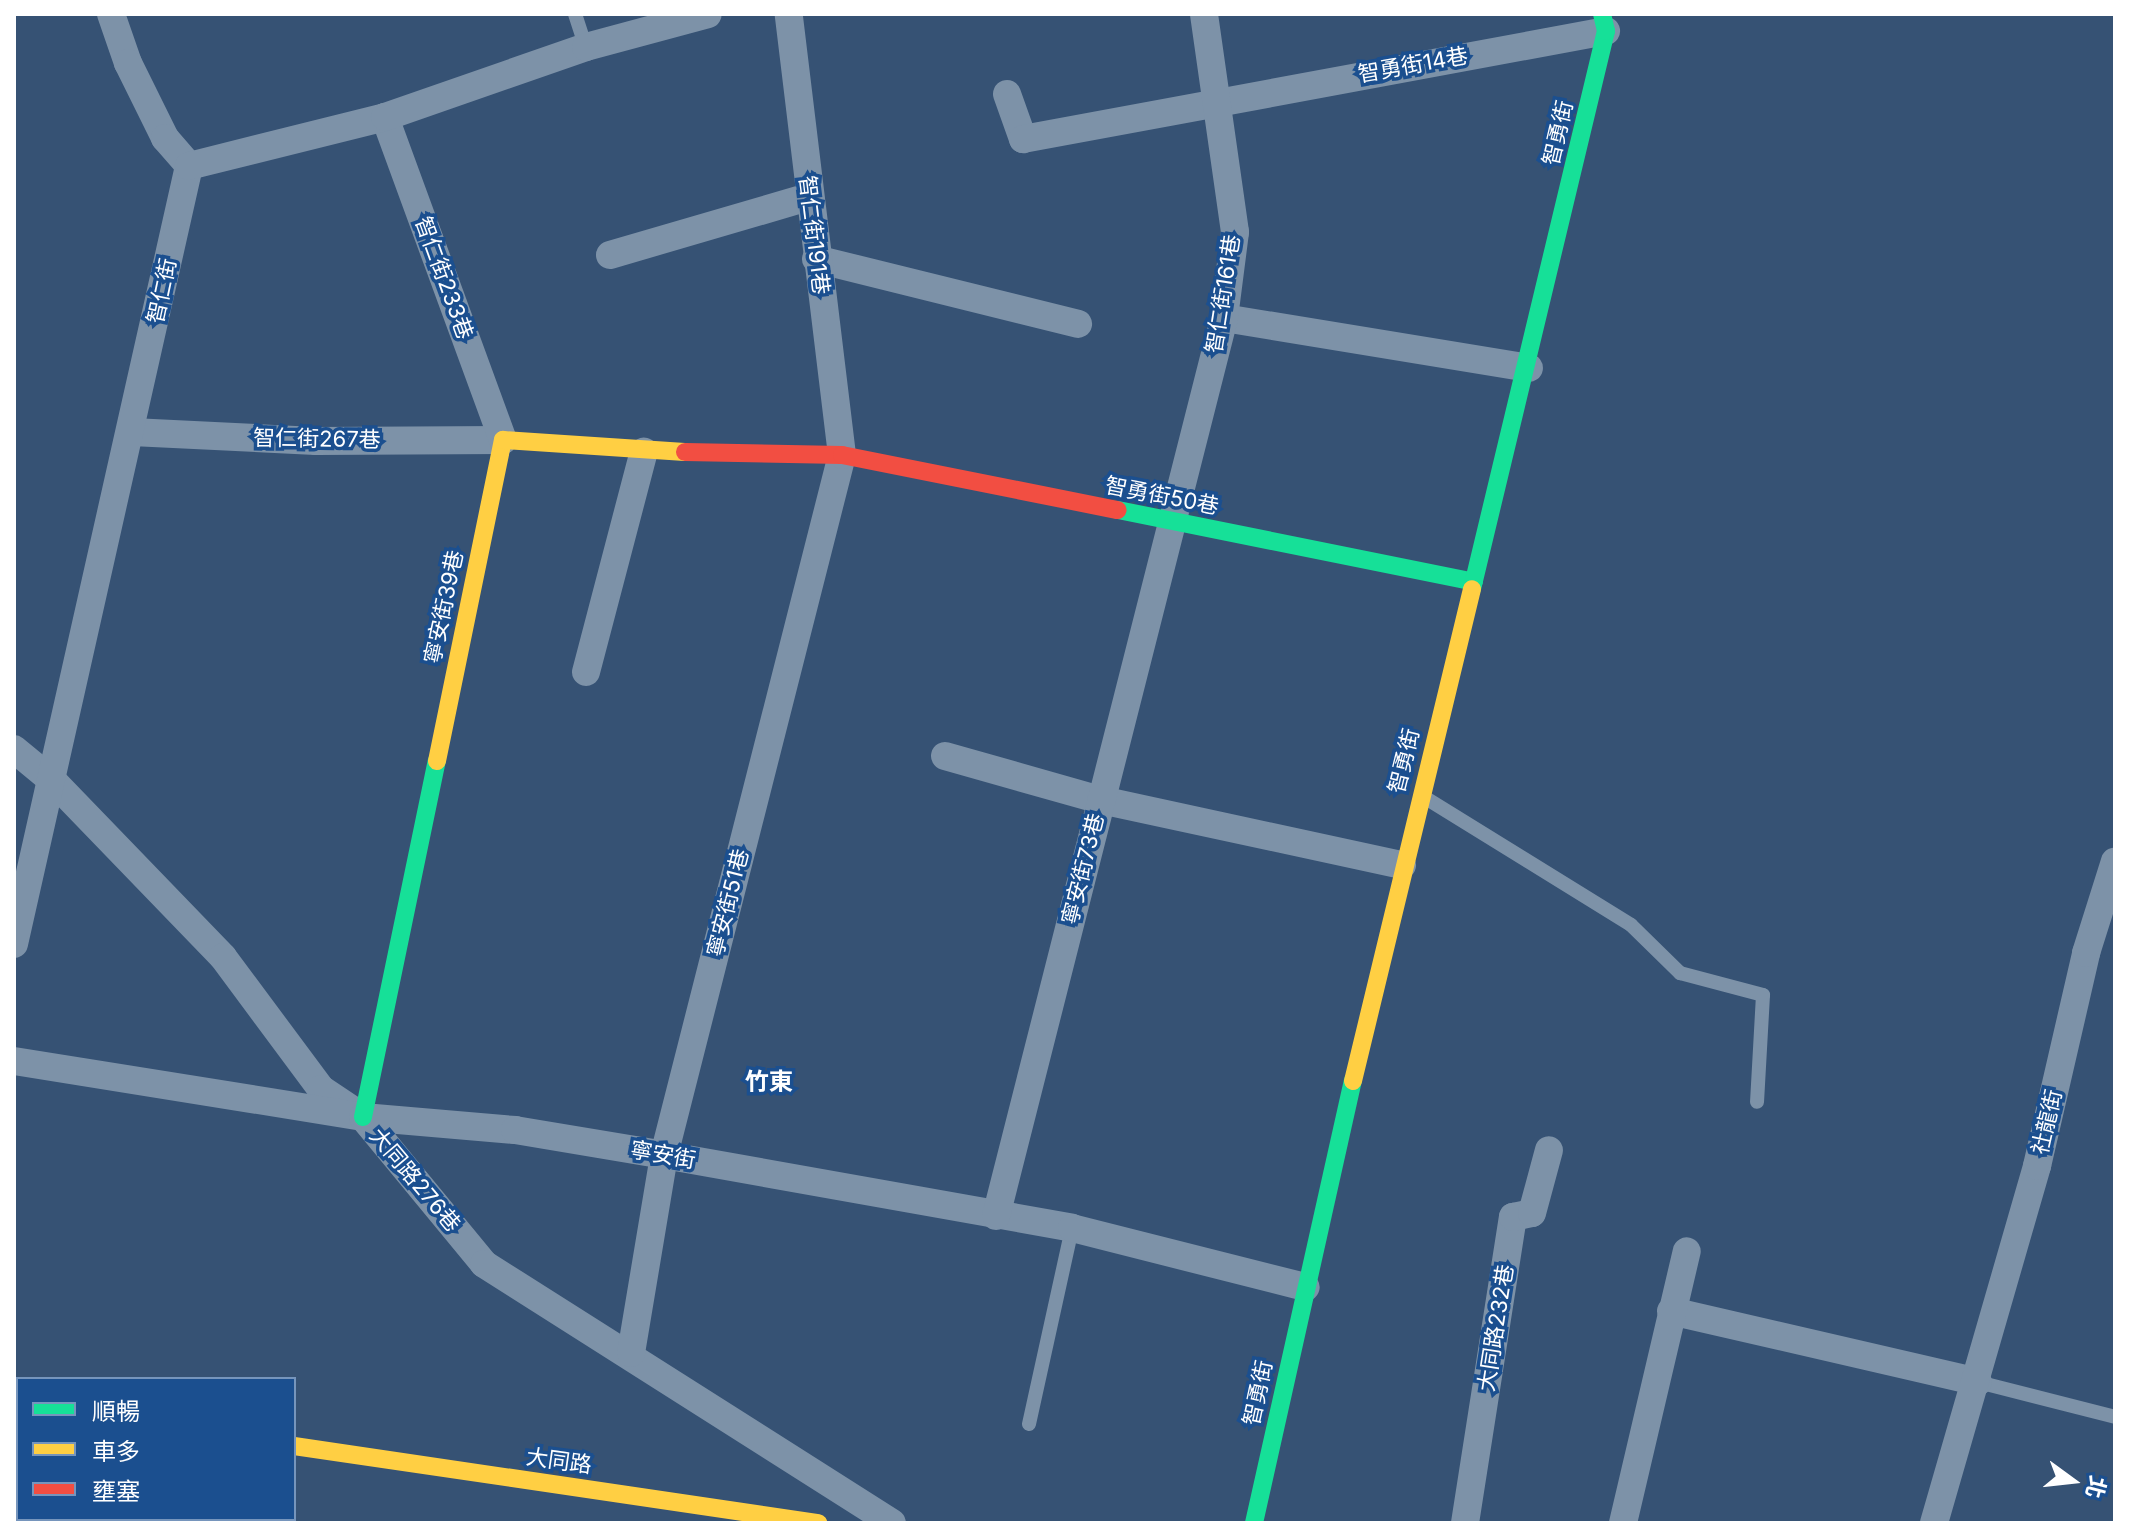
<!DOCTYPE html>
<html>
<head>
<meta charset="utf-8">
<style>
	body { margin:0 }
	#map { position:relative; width:2129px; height:1537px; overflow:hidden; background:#365274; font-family:Inter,"Noto Sans TC",sans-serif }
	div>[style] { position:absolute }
	.lane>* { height:14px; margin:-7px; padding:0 7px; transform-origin:7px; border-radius:7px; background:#7d92a8 }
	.street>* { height:28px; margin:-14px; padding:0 14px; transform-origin:14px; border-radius:14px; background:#7d92a8 }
	.fast>* { height:18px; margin:-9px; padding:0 9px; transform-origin:9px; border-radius:9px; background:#16e098 }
	.slow>* { height:18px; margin:-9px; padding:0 9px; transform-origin:9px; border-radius:9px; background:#ffcf43 }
	.jam>* { height:18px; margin:-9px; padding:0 9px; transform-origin:9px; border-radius:9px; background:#f24e42 }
	span { translate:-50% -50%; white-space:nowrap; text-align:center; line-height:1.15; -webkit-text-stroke:7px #1b4f8f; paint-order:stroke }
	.street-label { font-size:22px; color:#fff }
	.neighbourhood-label { font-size:24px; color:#fff; font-weight:700 }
	.frame { position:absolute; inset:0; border:16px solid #fff; pointer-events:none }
	.legend { position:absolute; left:16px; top:1377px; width:280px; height:144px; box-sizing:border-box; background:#1b4f8f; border:2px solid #7695bc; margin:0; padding:10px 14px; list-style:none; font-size:24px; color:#fff }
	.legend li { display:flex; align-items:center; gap:16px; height:40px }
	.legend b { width:40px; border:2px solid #7695bc }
	.north { position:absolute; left:2033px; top:1441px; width:80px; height:80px; -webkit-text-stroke:6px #1b4f8f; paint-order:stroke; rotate:105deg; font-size:22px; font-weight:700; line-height:32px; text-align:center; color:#fff }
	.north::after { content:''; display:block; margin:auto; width:28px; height:36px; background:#fff; clip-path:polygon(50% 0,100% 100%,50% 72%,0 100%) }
</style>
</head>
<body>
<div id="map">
	<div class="lane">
		<i style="left:575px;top:14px;width:35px;rotate:72deg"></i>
		<i style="left:1424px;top:797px;width:243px;rotate:31.7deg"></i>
		<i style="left:1631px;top:925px;width:69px;rotate:44.4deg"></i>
		<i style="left:1680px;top:973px;width:86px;rotate:14.8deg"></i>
		<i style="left:1763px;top:995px;width:107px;rotate:93.2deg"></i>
		<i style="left:1978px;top:1382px;width:141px;rotate:14.3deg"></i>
		<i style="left:1029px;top:1424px;width:201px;rotate:-77.6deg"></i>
	</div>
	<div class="street">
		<i style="left:111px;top:14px;width:52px;rotate:70.9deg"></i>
		<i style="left:128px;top:63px;width:84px;rotate:63.7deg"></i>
		<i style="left:165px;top:138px;width:37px;rotate:49deg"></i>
		<i style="left:1007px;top:94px;width:48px;rotate:70.4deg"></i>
		<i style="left:1023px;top:139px;width:593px;rotate:-10.49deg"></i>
		<i style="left:610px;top:255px;width:206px;rotate:-16.3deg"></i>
		<i style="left:816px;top:259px;width:270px;rotate:13.9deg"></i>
		<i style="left:1224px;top:318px;width:309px;rotate:9.3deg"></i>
		<i style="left:132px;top:432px;width:184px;rotate:2.8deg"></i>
		<i style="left:316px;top:441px;width:187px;rotate:-0.3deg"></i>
		<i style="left:503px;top:440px;width:344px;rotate:-110.1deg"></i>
		<i style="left:586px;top:672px;width:228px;rotate:-75.3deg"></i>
		<i style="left:14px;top:749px;width:52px;rotate:39.5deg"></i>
		<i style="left:54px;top:782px;width:243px;rotate:46deg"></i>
		<i style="left:223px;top:957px;width:164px;rotate:53.4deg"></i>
		<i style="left:321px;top:1089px;width:50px;rotate:33.7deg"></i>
		<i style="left:363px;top:1117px;width:190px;rotate:50.5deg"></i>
		<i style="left:484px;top:1264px;width:483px;rotate:32.4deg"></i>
		<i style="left:945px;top:756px;width:162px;rotate:15.8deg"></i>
		<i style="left:1101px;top:800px;width:308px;rotate:12.2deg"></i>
		<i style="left:14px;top:944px;width:797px;rotate:-77.32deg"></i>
		<i style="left:189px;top:166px;width:202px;rotate:-14deg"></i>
		<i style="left:385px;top:117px;width:213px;rotate:-19.2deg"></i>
		<i style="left:586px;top:47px;width:126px;rotate:-15.1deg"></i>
		<i style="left:14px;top:1061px;width:353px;rotate:9.1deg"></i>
		<i style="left:363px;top:1117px;width:153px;rotate:4.9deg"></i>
		<i style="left:515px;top:1130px;width:151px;rotate:9.5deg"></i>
		<i style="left:664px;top:1155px;width:414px;rotate:10.1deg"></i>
		<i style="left:1072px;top:1228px;width:241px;rotate:14.2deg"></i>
		<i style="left:996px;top:1216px;width:926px;rotate:-75.75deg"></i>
		<i style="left:1224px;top:318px;width:87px;rotate:-82.7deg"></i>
		<i style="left:1235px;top:232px;width:220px;rotate:-98.1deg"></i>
		<i style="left:1671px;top:1311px;width:315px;rotate:13deg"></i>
		<i style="left:631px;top:1353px;width:201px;rotate:-80.5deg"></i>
		<i style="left:664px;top:1155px;width:722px;rotate:-75.73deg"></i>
		<i style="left:842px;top:455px;width:444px;rotate:-96.9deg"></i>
		<i style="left:1465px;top:1523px;width:310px;rotate:-81.1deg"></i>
		<i style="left:1513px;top:1217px;width:19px;rotate:-12deg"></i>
		<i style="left:1532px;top:1213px;width:65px;rotate:-74.9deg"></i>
		<i style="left:1623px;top:1523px;width:279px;rotate:-76.8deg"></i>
		<i style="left:1934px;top:1523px;width:372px;rotate:-73.9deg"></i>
		<i style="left:2037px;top:1166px;width:219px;rotate:-77deg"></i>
		<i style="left:2086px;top:953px;width:96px;rotate:-72.5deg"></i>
	</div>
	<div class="fast">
		<i style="left:1118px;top:510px;width:363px;rotate:11.4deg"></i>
		<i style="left:1472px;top:589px;width:574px;rotate:-76.5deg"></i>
		<i style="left:1606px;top:31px;width:17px;rotate:-103deg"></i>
		<i style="left:363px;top:1117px;width:364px;rotate:-78.3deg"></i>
		<i style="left:14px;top:1405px;width:4px"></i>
		<i style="left:1254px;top:1523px;width:453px;rotate:-77.4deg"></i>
	</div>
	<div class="slow">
		<i style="left:437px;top:761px;width:328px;rotate:-78.4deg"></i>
		<i style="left:503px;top:440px;width:182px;rotate:3.8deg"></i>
		<i style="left:1353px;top:1081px;width:506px;rotate:-76.4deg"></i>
		<i style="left:294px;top:1446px;width:530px;rotate:8.36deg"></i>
	</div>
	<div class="jam">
		<i style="left:685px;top:452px;width:157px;rotate:1.1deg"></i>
		<i style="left:842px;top:455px;width:281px;rotate:11.3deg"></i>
	</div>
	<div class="street-label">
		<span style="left:1413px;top:65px;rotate:-10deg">智勇街14巷</span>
		<span style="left:1558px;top:133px;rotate:-77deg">智勇街</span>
		<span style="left:814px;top:235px;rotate:83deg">智仁街191巷</span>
		<span style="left:444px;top:278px;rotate:70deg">智仁街233巷</span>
		<span style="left:162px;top:291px;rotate:-78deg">智仁街</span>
		<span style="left:1223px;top:294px;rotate:-81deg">智仁街161巷</span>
		<span style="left:317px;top:439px;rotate:1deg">智仁街267巷</span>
		<span style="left:1162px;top:496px;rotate:11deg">智勇街50巷</span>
		<span style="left:444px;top:607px;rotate:-78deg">寧安街39巷</span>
		<span style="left:1404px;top:761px;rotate:-76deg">智勇街</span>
		<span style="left:1083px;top:869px;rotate:-76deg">寧安街73巷</span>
		<span style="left:728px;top:903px;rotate:-76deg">寧安街51巷</span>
		<span style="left:2047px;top:1122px;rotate:-77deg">社龍街</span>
		<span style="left:663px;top:1155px;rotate:10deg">寧安街</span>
		<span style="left:415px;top:1180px;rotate:50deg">大同路276巷</span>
		<span style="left:1496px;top:1328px;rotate:-81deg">大同路232巷</span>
		<span style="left:1258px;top:1393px;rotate:-78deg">智勇街</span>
		<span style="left:559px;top:1461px;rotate:8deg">大同路</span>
	</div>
	<div class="neighbourhood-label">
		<span style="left:769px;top:1082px">竹東</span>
	</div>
	<div class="frame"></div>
	<ul class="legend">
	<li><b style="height:10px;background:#16e098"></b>順暢</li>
	<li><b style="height:10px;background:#ffcf43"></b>車多</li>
	<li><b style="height:10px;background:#f24e42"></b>壅塞</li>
	</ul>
	<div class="north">北</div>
</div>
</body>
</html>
